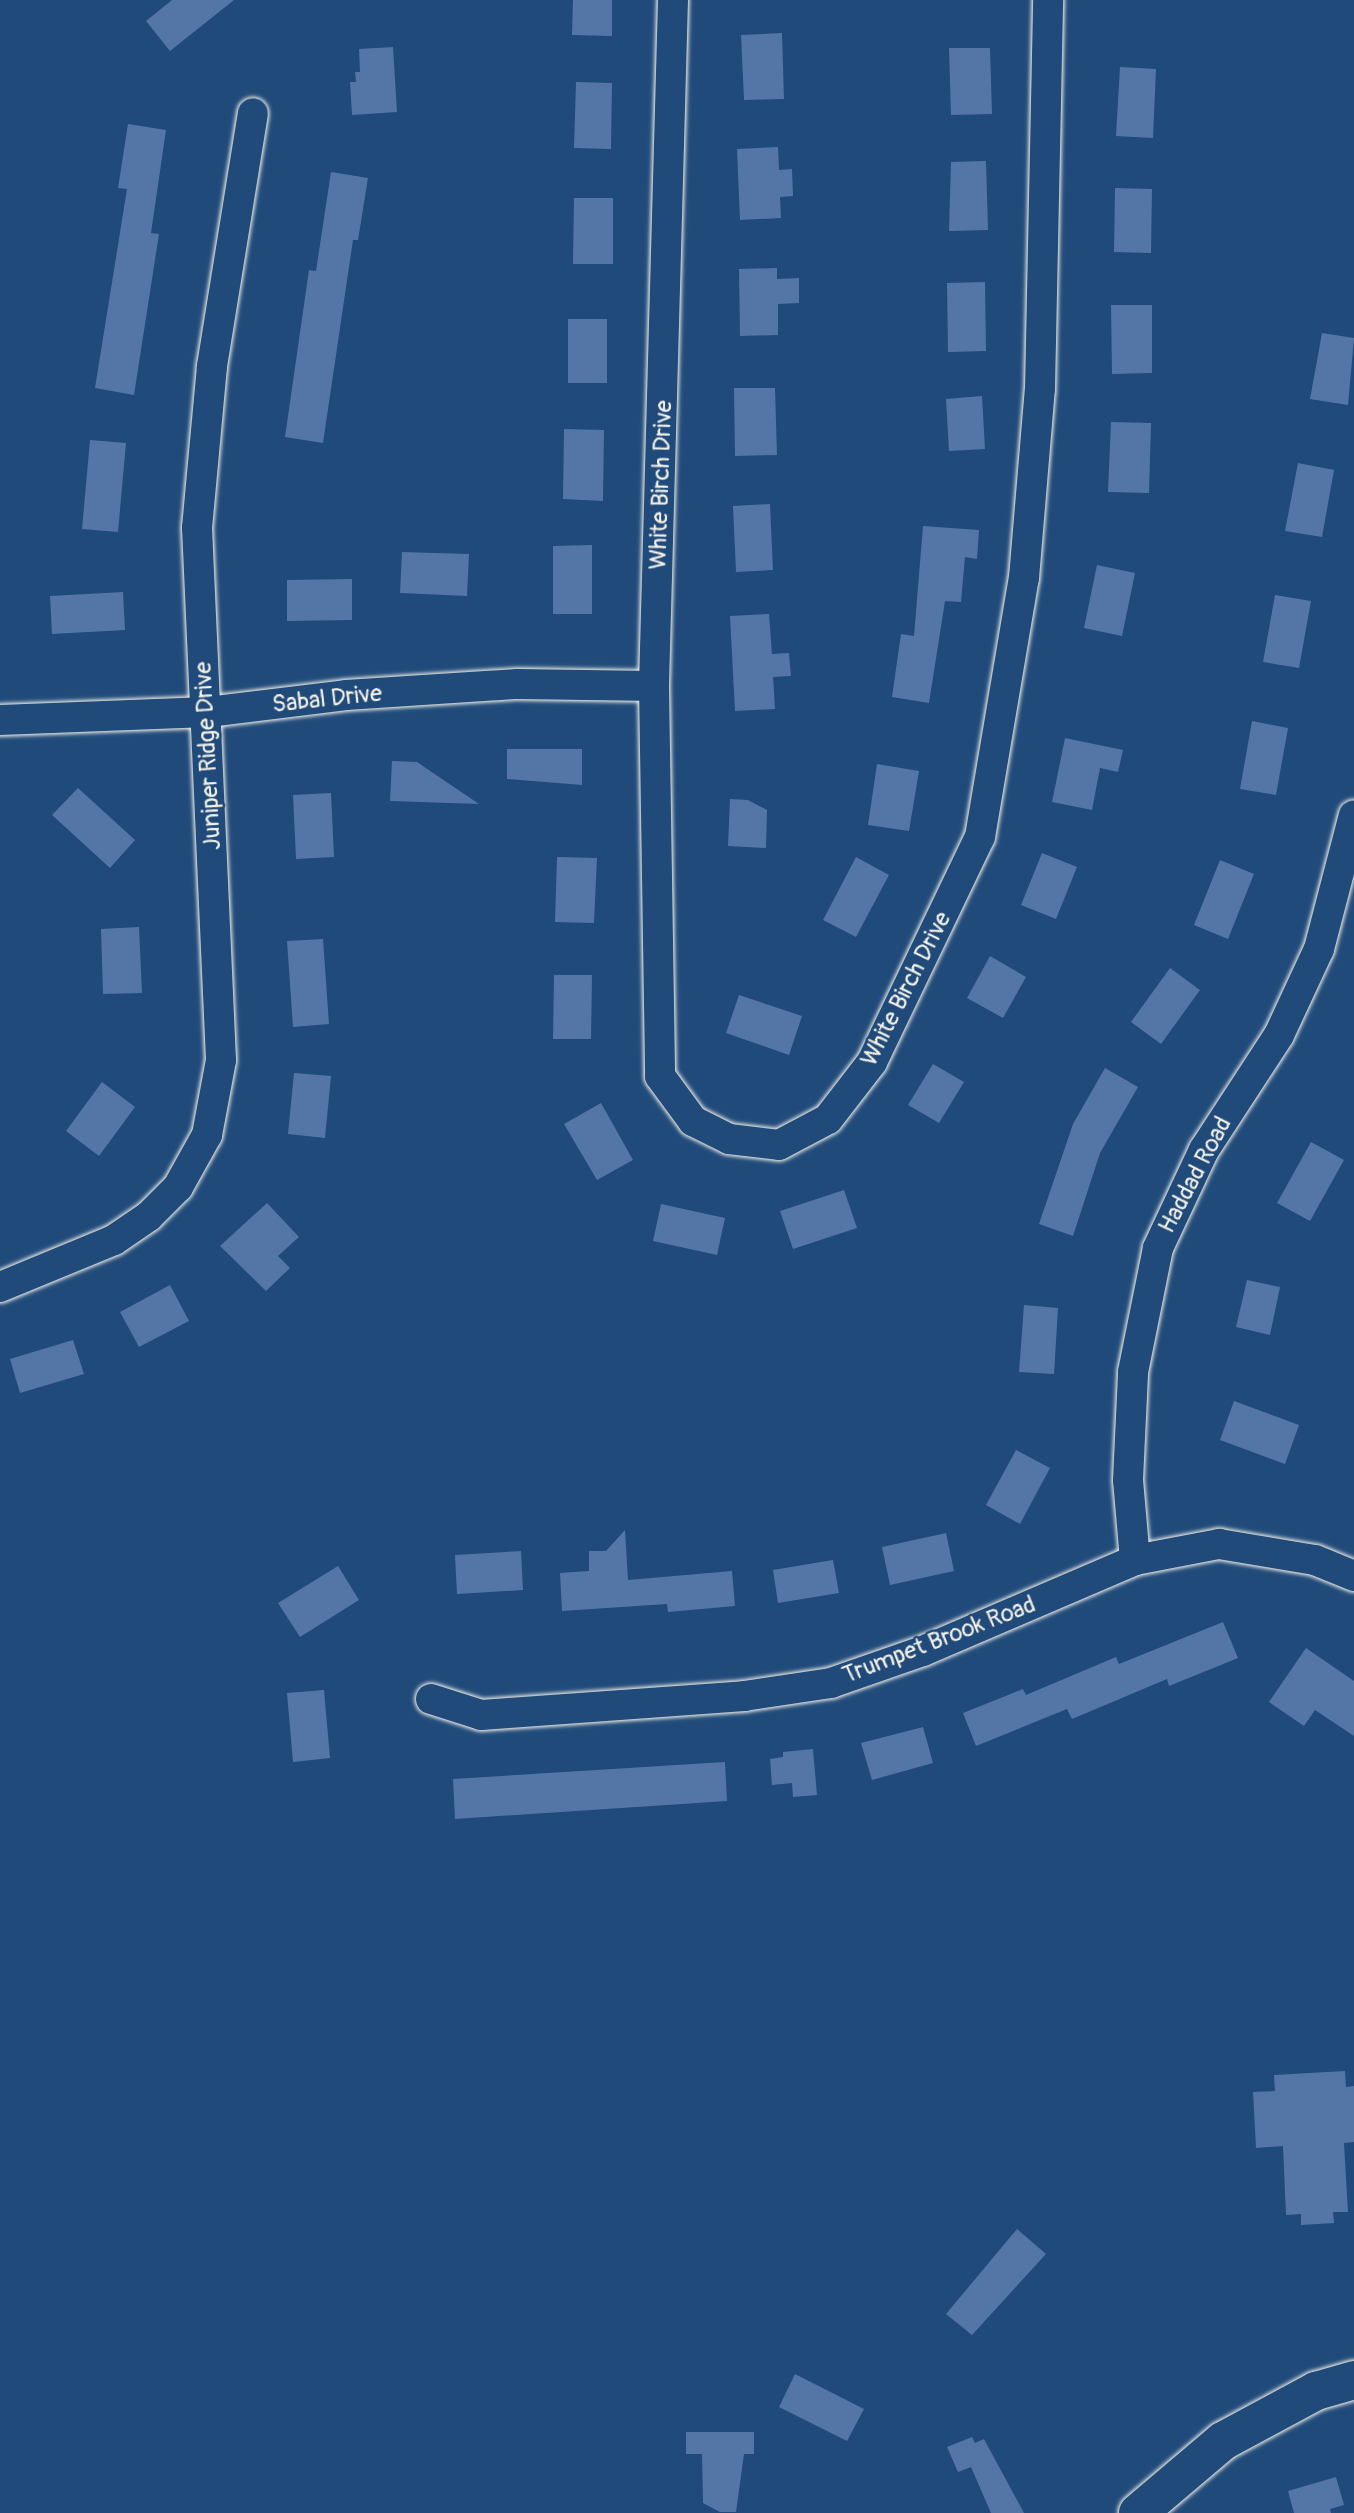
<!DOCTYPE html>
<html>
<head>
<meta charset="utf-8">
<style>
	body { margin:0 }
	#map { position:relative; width:1354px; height:2513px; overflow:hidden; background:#1f4a7a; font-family:Pangolin,sans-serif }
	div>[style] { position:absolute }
	.building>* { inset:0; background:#5476a6 }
	.roads { filter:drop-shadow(0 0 2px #f4f1e8) drop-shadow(0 0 2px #f4f1e8) }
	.street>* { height:30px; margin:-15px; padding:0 15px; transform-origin:15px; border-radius:15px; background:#1f4a7a }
	.secondary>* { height:38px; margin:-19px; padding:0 19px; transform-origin:19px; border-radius:19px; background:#1f4a7a }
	span { translate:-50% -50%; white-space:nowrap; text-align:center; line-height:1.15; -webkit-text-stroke:5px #1f4a7a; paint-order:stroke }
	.street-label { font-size:24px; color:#f4f1e8 }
</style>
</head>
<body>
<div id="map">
	<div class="building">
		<i style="clip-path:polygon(172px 0,234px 0,170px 51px,146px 21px)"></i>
		<i style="clip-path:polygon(573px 0,612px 0,612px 36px,572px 35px)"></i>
		<i style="clip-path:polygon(782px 33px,784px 99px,744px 100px,741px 35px)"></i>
		<i style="clip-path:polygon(393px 47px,397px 112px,352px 115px,350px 82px,356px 82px,355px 72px,360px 72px,359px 49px)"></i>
		<i style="clip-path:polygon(949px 48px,990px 48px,992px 114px,951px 115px)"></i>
		<i style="clip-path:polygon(1120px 67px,1156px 69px,1153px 138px,1116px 136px)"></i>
		<i style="clip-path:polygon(576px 82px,612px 83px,611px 149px,574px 148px)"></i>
		<i style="clip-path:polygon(128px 124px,166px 130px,151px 233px,159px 234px,134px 395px,95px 388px,127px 189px,118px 188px)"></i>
		<i style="clip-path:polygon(778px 147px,779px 170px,792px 169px,793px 196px,780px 197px,781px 218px,740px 220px,737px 149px)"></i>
		<i style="clip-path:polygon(986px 161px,988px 230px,949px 231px,951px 162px)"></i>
		<i style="clip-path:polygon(331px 172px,368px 178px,358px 240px,353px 240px,323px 443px,285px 437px,309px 270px,316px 271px)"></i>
		<i style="clip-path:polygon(1115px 188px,1152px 189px,1151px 253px,1114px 252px)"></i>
		<i style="clip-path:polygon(574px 198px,613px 198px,613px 264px,573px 264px)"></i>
		<i style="clip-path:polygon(777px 268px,777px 279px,799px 278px,799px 303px,778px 304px,778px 335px,740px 336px,739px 269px)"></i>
		<i style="clip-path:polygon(985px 282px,986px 351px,948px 352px,947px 283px)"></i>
		<i style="clip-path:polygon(1111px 305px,1152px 305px,1152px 373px,1112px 374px)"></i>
		<i style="clip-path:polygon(568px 319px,607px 319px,607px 383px,568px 383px)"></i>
		<i style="clip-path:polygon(1322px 333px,1354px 338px,1348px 405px,1310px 399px)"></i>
		<i style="clip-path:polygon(734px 388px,775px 388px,777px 455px,735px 456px)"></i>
		<i style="clip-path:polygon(982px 396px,985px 449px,949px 451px,946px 399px)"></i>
		<i style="clip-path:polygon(1111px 422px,1151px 423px,1149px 493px,1108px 492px)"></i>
		<i style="clip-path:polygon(564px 429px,604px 430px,603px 501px,563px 499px)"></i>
		<i style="clip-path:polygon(90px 440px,126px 443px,118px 532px,82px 529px)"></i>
		<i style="clip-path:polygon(1298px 463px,1334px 470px,1322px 537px,1285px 531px)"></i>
		<i style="clip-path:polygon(770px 504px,773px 570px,736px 572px,733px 506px)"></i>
		<i style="clip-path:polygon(923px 526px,979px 530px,977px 559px,965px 557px,961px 602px,945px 601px,929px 703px,892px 697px,901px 634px,914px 636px)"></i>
		<i style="clip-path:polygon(592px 545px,592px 614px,553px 614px,553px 546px)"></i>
		<i style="clip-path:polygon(402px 552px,469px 554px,467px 596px,400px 593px)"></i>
		<i style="clip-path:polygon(1097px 565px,1135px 573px,1122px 636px,1084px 628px)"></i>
		<i style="clip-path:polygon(352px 579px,352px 620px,287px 621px,287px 580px)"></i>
		<i style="clip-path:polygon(123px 592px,125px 630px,52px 634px,50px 596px)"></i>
		<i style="clip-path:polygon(1275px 595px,1311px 601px,1299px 668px,1263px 662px)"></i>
		<i style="clip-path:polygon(769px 614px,772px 654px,789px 653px,791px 676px,773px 677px,775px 709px,735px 711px,730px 616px)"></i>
		<i style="clip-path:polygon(1252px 721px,1288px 728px,1276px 795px,1240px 789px)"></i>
		<i style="clip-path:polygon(1065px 738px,1123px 750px,1118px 772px,1100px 768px,1092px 810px,1052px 802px)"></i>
		<i style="clip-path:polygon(507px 749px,582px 749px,582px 785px,507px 779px)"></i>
		<i style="clip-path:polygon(392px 761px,417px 762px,479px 804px,390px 801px)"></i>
		<i style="clip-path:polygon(877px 764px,919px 771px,909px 831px,868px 825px)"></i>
		<i style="clip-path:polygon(78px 788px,135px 840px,110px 868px,52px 815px)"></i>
		<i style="clip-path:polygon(331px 793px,334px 857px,296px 859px,293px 795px)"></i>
		<i style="clip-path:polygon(730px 799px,748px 800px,767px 810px,766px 848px,728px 846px)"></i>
		<i style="clip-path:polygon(1042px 853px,1077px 867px,1056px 919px,1021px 905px)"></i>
		<i style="clip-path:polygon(557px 857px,597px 858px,594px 923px,555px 922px)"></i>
		<i style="clip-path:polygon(856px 857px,889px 875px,856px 937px,823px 920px)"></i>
		<i style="clip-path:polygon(1220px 860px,1254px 874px,1228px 939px,1194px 925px)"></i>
		<i style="clip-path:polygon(139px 927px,142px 993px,103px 994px,101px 929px)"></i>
		<i style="clip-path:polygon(323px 939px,329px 1024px,293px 1027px,287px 941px)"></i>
		<i style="clip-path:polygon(990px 956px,1026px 977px,1003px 1018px,967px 998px)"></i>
		<i style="clip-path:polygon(1170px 968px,1200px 990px,1161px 1044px,1131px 1022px)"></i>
		<i style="clip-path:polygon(554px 975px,592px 975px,591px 1039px,553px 1039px)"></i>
		<i style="clip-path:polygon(739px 995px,802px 1016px,789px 1055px,726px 1033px)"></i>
		<i style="clip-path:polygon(933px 1064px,964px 1082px,939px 1123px,908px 1105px)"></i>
		<i style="clip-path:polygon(1105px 1068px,1138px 1087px,1100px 1153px,1073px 1236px,1039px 1224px,1073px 1124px)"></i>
		<i style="clip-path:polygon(294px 1073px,331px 1076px,325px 1138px,288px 1134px)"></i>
		<i style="clip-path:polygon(102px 1082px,135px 1107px,99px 1156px,66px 1131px)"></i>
		<i style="clip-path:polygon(601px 1103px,633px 1160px,597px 1180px,564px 1124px)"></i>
		<i style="clip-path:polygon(1311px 1142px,1344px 1160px,1310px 1221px,1277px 1203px)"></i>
		<i style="clip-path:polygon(844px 1190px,857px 1228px,793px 1249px,780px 1211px)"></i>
		<i style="clip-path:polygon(267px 1203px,299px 1237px,278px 1256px,290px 1268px,266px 1291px,220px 1246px)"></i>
		<i style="clip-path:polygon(661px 1204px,725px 1218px,717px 1255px,653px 1241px)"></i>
		<i style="clip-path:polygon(1247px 1280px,1280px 1287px,1270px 1335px,1236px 1327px)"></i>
		<i style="clip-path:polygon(170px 1285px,189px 1321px,139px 1347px,120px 1312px)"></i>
		<i style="clip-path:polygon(1024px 1305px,1058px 1308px,1054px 1374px,1019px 1372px)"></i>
		<i style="clip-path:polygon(73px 1340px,84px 1374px,20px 1393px,10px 1359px)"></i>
		<i style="clip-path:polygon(1234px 1401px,1299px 1425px,1285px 1464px,1220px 1440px)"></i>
		<i style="clip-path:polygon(1016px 1450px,1050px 1468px,1020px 1524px,986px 1505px)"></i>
		<i style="clip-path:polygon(625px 1530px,628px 1580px,732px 1571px,735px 1606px,668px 1612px,667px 1604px,562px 1611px,560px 1573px,589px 1571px,589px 1551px,606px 1551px)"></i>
		<i style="clip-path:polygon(946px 1533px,954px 1571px,890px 1585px,882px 1547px)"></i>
		<i style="clip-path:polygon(521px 1551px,523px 1590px,457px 1594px,455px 1555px)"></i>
		<i style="clip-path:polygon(833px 1560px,839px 1593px,778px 1603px,773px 1570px)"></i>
		<i style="clip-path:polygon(338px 1566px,359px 1600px,300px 1637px,278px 1603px)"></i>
		<i style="clip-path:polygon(1223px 1622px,1238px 1658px,1169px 1686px,1167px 1679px,1072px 1719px,1067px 1709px,976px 1746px,963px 1713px,1023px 1689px,1026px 1695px,1116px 1657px,1119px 1664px)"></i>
		<i style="clip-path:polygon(1306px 1648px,1354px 1681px,1354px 1736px,1315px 1710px,1304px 1726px,1269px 1702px)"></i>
		<i style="clip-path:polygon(324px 1690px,330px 1758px,293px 1762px,287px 1693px)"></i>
		<i style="clip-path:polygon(923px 1727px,933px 1763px,872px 1780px,861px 1743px)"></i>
		<i style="clip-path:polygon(813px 1749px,817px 1795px,793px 1797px,792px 1783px,772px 1785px,770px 1759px,783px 1757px,783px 1752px)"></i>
		<i style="clip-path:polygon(725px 1762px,727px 1801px,455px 1819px,453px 1779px)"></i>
		<i style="clip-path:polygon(1345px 2071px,1346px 2087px,1354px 2086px,1354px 2142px,1344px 2143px,1348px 2212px,1333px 2212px,1334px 2223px,1301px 2225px,1301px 2214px,1286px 2215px,1283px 2146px,1256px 2148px,1253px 2092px,1275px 2091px,1274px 2075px)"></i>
		<i style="clip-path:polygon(1017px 2229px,1046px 2254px,972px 2335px,946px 2314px)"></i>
		<i style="clip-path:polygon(795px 2374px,864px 2409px,847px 2441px,779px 2407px)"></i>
		<i style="clip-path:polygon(686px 2432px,754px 2432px,754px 2454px,744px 2454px,736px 2512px,720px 2512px,703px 2503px,702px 2454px,686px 2454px)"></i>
		<i style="clip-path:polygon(972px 2437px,975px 2443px,984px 2439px,1024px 2513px,991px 2513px,971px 2467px,958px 2472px,947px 2447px)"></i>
		<i style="clip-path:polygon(1336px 2477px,1344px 2505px,1330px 2509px,1331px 2513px,1294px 2513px,1288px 2491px)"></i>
	</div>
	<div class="roads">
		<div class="street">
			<i style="left:673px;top:0;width:686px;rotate:91.59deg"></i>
			<i style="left:654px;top:686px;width:390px;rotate:89.1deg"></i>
			<i style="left:660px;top:1076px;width:56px;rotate:53.7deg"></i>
			<i style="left:693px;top:1121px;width:40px;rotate:26.6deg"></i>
			<i style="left:729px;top:1139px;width:50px;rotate:6.8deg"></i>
			<i style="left:779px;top:1145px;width:55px;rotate:-28deg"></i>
			<i style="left:828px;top:1119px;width:72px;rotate:-52.3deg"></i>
			<i style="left:872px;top:1062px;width:250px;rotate:-64.4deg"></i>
			<i style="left:980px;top:837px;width:263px;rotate:-80.4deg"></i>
			<i style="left:1024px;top:578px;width:190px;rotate:-85.2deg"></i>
			<i style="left:1040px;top:389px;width:389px;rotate:-88.8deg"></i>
			<i style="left:0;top:720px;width:208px;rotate:-2.2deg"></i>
			<i style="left:208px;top:712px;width:139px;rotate:-7deg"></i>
			<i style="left:346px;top:695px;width:172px;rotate:-3.7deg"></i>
			<i style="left:518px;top:684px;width:136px;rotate:0.8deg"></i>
			<i style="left:0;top:1287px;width:123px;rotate:-22.4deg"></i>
			<i style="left:114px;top:1240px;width:42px;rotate:-34.4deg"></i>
			<i style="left:149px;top:1216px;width:41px;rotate:-45deg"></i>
			<i style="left:178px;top:1187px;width:60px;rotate:-60.9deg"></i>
			<i style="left:207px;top:1135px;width:76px;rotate:-79.4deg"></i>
			<i style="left:221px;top:1060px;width:533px;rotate:-92.58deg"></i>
			<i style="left:197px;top:528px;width:163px;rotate:-84.7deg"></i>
			<i style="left:212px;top:366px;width:256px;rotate:-80.8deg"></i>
			<i style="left:1135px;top:1560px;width:80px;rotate:-95deg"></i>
			<i style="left:1128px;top:1480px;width:108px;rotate:-87.3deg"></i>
			<i style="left:1133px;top:1372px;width:126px;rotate:-78.6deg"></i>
			<i style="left:1158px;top:1248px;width:108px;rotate:-64.9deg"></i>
			<i style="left:1204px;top:1150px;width:137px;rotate:-56.9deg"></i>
			<i style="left:1279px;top:1035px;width:95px;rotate:-65.1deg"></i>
			<i style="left:1319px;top:949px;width:138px;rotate:-75.4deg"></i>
			<i style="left:431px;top:1699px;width:52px;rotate:17.7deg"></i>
			<i style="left:481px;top:1715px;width:264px;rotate:-4.1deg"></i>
			<i style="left:744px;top:1696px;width:88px;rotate:-8.5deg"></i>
			<i style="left:831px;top:1683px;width:97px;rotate:-19.2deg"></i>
			<i style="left:923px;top:1651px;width:231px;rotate:-23.2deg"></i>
			<i style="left:1135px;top:1560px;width:86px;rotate:-10.8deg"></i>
			<i style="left:1219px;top:1544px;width:97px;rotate:9.5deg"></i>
			<i style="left:1315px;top:1560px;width:42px;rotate:22.3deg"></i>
		</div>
		<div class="secondary">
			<i style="left:1138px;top:2513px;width:111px;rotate:-40.3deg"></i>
			<i style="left:1223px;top:2441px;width:106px;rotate:-28.3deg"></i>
			<i style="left:1316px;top:2391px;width:40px;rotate:-16deg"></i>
		</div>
	</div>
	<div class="street-label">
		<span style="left:661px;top:485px;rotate:-88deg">White Birch Drive</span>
		<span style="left:327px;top:699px;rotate:-6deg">Sabal Drive</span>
		<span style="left:208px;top:756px;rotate:-93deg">Juniper Ridge Drive</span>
		<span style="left:906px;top:989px;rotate:-63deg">White Birch Drive</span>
		<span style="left:1195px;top:1175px;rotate:-62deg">Haddad Road</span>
		<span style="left:939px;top:1640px;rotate:-21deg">Trumpet Brook Road</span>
	</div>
</div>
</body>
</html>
